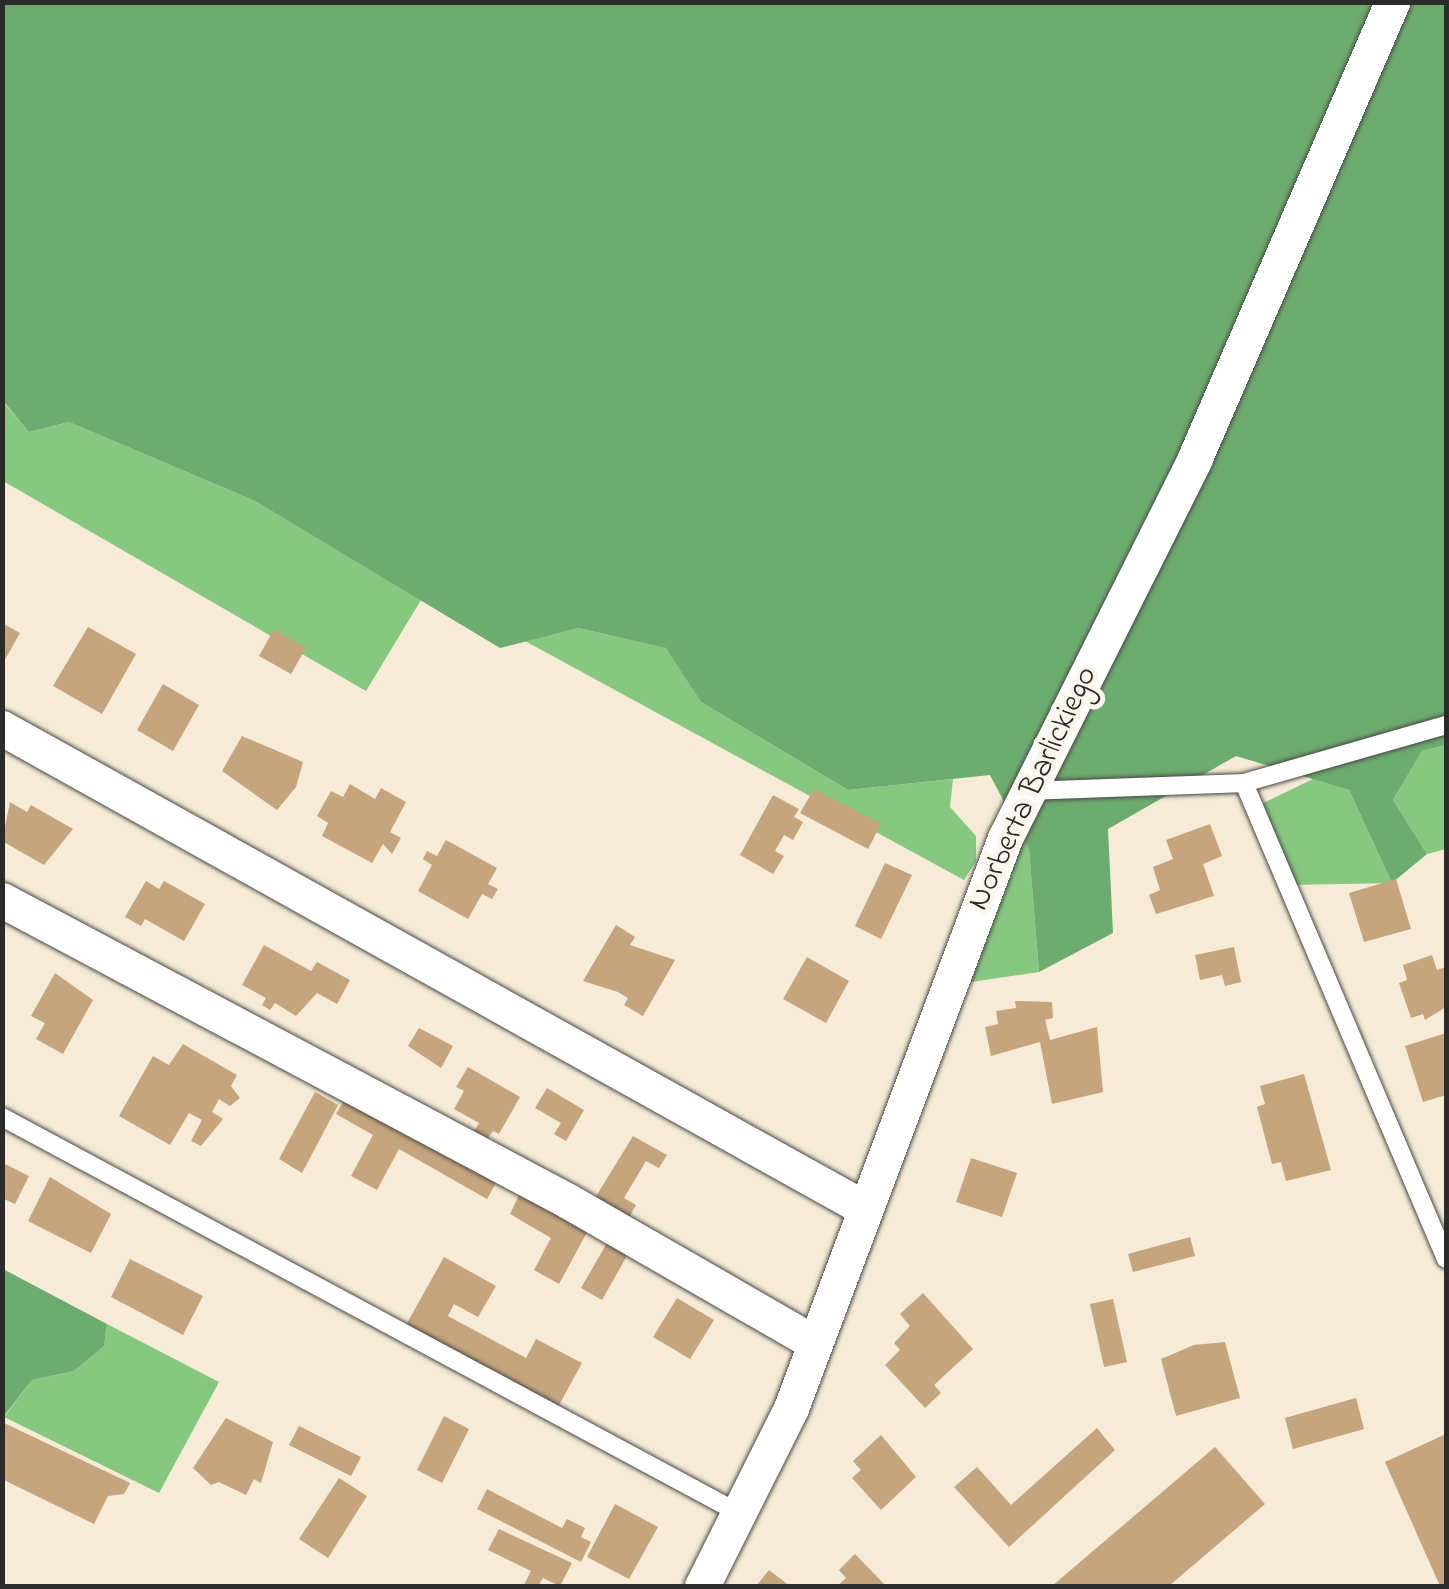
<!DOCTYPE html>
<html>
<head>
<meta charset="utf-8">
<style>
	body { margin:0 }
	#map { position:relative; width:1449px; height:1589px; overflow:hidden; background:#f5ebd6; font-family:"Indie Flower",sans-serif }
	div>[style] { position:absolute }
	.green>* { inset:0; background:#87c881 }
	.forest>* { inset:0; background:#6dac6f }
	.building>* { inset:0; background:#c5a57d }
	.roads { filter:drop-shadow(0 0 2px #494845) drop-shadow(0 0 2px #494845) }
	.service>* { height:18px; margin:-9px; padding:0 9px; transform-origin:9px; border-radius:9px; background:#fff }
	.minor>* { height:35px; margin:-17.5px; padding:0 17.5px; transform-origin:17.5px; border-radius:17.5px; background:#fff }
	span { translate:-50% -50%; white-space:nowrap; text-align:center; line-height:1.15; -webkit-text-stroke:10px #fbf7ec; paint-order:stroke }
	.street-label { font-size:32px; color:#2b2b2b }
	.frame { position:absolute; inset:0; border:5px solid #2b2b2b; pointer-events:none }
</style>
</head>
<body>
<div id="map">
	<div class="green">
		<i style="clip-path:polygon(2px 401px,29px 432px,69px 422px,255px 501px,421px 600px,366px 691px,3px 481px)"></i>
		<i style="clip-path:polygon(578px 628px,667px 648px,701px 702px,848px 790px,953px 779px,950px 807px,976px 836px,976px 861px,964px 880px,525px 641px)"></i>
		<i style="clip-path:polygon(1446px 745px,1446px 849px,1427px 854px,1393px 800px,1422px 751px)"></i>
		<i style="clip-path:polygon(1313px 779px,1349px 790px,1392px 883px,1292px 885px,1263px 803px)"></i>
		<i style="clip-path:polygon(1022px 834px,1029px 849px,1039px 972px,965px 983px)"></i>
		<i style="clip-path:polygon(107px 1324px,219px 1382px,159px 1493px,4px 1417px,32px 1380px,74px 1371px,104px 1346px)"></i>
	</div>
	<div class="forest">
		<i style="clip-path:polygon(2px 3px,1446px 3px,1446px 745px,1422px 751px,1393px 800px,1427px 854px,1392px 883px,1349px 790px,1236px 756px,1108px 829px,1113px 933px,1039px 972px,1029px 849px,990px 775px,848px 790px,701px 702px,666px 648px,578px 628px,500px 648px,255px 501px,69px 422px,29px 432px,3px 401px)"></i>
		<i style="clip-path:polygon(3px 1269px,107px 1324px,104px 1346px,74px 1371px,32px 1380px,4px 1416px)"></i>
	</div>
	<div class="building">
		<i style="clip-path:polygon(2px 623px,20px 633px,2px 665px)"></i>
		<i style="clip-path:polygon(88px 627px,136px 654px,102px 714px,53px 686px)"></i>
		<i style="clip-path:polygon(274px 629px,306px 648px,291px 674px,259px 656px)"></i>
		<i style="clip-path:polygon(163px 684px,199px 705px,173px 751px,137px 730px)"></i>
		<i style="clip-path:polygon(242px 736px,303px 762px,296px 787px,277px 810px,222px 771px)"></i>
		<i style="clip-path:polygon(350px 784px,375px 799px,381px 788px,406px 802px,390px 832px,401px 838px,392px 854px,383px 844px,372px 863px,322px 836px,328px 823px,317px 816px,331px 791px,343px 797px)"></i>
		<i style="clip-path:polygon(814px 789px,881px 824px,868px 849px,800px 813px)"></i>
		<i style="clip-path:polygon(773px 795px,799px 809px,794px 817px,803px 822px,793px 840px,784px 835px,775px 851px,784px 856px,773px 874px,740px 855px)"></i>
		<i style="clip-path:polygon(10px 802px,27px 812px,31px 805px,73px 829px,44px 865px,2px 841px)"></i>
		<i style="clip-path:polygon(1210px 824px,1222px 856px,1203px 864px,1214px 896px,1156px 914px,1149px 895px,1160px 890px,1153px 867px,1173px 859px,1166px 840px)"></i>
		<i style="clip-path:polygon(446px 840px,497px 868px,488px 884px,498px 889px,492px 899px,482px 894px,468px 919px,418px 891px,432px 865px,423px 859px,427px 851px,437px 856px)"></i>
		<i style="clip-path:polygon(885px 863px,912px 875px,881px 939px,855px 926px)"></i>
		<i style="clip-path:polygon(1396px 879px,1411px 929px,1364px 942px,1349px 893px)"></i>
		<i style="clip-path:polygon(146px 881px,159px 889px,164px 881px,205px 904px,184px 941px,145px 919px,141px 926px,125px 917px)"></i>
		<i style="clip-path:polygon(616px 925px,635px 937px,630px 945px,675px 960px,643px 1016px,624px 1005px,628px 998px,618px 992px,583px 981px)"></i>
		<i style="clip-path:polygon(264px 945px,311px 971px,317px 962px,350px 980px,337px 1004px,317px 993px,296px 1016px,275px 1003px,270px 1010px,262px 1005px,266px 998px,242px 985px)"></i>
		<i style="clip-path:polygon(1234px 947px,1241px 982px,1225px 986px,1222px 975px,1200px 980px,1195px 955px)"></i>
		<i style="clip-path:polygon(1432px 955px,1437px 970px,1446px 967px,1446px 1007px,1425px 1020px,1423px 1014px,1411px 1018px,1399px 983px,1407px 980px,1403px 965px)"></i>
		<i style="clip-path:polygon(807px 957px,849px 981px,826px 1023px,783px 999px)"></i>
		<i style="clip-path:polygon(55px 973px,93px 1000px,63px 1054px,36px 1039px,45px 1023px,31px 1016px)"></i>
		<i style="clip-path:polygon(1015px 1001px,1052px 1002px,1053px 1018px,1045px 1020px,1050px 1040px,1097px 1027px,1103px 1092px,1052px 1104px,1040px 1042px,991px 1056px,985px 1027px,998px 1024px,996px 1011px,1016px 1008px)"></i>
		<i style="clip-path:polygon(419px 1028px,453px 1046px,441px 1068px,408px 1046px)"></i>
		<i style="clip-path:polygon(1446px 1033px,1446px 1095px,1423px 1102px,1405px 1046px)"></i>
		<i style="clip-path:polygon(183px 1044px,237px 1075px,231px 1086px,240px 1098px,230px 1106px,219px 1099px,212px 1112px,223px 1119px,201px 1146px,191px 1141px,202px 1120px,189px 1113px,170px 1145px,119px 1116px,153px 1056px,169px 1065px)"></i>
		<i style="clip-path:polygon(468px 1067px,520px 1097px,499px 1134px,493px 1131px,488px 1138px,474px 1131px,479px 1123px,454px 1109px,464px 1091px,456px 1087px)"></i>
		<i style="clip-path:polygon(1304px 1074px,1331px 1170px,1286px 1181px,1281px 1162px,1272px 1164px,1257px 1107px,1265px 1104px,1260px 1086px)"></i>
		<i style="clip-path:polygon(547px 1088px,584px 1110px,566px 1141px,554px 1134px,561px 1123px,535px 1108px)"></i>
		<i style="clip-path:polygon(350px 1090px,501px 1174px,487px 1199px,399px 1149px,377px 1190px,351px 1176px,373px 1135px,336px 1114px)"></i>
		<i style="clip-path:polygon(315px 1092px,338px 1105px,302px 1173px,279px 1159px)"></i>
		<i style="clip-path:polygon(633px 1136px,667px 1155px,659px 1168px,646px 1161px,624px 1198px,636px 1205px,628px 1219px,595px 1198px)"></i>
		<i style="clip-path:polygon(971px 1158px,1017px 1173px,1002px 1217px,956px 1202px)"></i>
		<i style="clip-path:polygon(5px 1164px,29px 1176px,15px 1204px,2px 1198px)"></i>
		<i style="clip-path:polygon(50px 1177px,111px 1214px,91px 1253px,28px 1221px)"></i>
		<i style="clip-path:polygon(523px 1187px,591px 1225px,559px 1284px,534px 1270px,551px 1238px,510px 1214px)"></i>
		<i style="clip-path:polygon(611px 1236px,632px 1247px,602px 1300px,581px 1288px)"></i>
		<i style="clip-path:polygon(1190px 1237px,1195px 1256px,1133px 1272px,1128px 1254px)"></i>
		<i style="clip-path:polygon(444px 1257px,496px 1286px,478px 1317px,454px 1304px,448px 1316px,526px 1358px,536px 1339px,582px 1363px,558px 1407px,406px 1325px)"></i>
		<i style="clip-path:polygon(130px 1259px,203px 1296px,183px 1335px,111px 1297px)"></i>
		<i style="clip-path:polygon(923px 1293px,973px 1349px,934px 1385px,941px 1393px,925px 1408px,885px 1365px,900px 1350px,894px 1343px,910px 1326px,900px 1314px)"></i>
		<i style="clip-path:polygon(677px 1298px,714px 1320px,690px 1359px,653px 1337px)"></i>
		<i style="clip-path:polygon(1113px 1299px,1127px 1362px,1104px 1367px,1090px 1304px)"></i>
		<i style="clip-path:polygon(1225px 1342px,1240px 1398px,1176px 1416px,1161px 1359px,1194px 1345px)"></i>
		<i style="clip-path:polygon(1356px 1398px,1364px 1429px,1293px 1449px,1285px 1418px)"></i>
		<i style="clip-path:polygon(444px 1416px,469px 1429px,442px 1483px,417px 1470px)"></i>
		<i style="clip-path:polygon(226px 1418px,273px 1442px,261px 1483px,254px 1479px,246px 1495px,219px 1482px,211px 1485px,193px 1468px)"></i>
		<i style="clip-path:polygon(2px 1422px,130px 1483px,124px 1494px,108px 1496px,94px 1524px,2px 1479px)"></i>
		<i style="clip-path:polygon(299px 1426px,361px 1457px,351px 1476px,289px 1445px)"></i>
		<i style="clip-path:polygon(1097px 1428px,1115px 1450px,1009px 1547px,954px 1487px,977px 1467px,1011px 1505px)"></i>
		<i style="clip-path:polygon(1446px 1434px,1446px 1586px,1440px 1586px,1385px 1462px)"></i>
		<i style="clip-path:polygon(881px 1435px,916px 1477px,881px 1510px,852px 1478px,861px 1470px,853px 1461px)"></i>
		<i style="clip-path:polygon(1215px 1447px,1265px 1504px,1169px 1586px,1052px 1586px)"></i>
		<i style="clip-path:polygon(339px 1478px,367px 1496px,328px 1558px,299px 1539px)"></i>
		<i style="clip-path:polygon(487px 1489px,562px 1528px,567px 1519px,585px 1528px,581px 1537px,591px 1542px,581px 1562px,477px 1509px)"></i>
		<i style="clip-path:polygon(615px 1504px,658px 1527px,629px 1579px,587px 1557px)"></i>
		<i style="clip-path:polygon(499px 1529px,572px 1563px,560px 1586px,543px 1578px,538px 1586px,524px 1585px,531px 1571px,488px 1550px)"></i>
		<i style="clip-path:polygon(855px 1554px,886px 1586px,837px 1586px,846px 1578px,839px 1570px)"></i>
		<i style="clip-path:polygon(769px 1570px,790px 1586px,756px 1586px)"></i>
	</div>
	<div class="roads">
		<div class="service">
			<i style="left:1446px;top:725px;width:210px;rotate:164deg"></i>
			<i style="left:1244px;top:783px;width:517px;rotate:67.01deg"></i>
			<i style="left:1028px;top:791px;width:216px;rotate:-2.1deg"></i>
			<i style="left:2px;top:1117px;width:839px;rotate:28.25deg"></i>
		</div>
		<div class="minor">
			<i style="left:2px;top:728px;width:987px;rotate:29.11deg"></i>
			<i style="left:2px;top:900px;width:641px;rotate:28deg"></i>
			<i style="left:568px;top:1201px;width:280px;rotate:29.9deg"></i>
			<i style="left:702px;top:1586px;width:199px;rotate:-63.4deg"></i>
			<i style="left:791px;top:1408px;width:609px;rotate:-69.42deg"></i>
			<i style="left:1005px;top:838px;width:423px;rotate:-63.4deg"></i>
			<i style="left:1194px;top:460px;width:499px;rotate:-66.6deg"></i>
		</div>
	</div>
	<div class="street-label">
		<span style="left:1034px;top:789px;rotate:-65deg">Norberta Barlickiego</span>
	</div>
	<div class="frame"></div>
</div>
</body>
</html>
